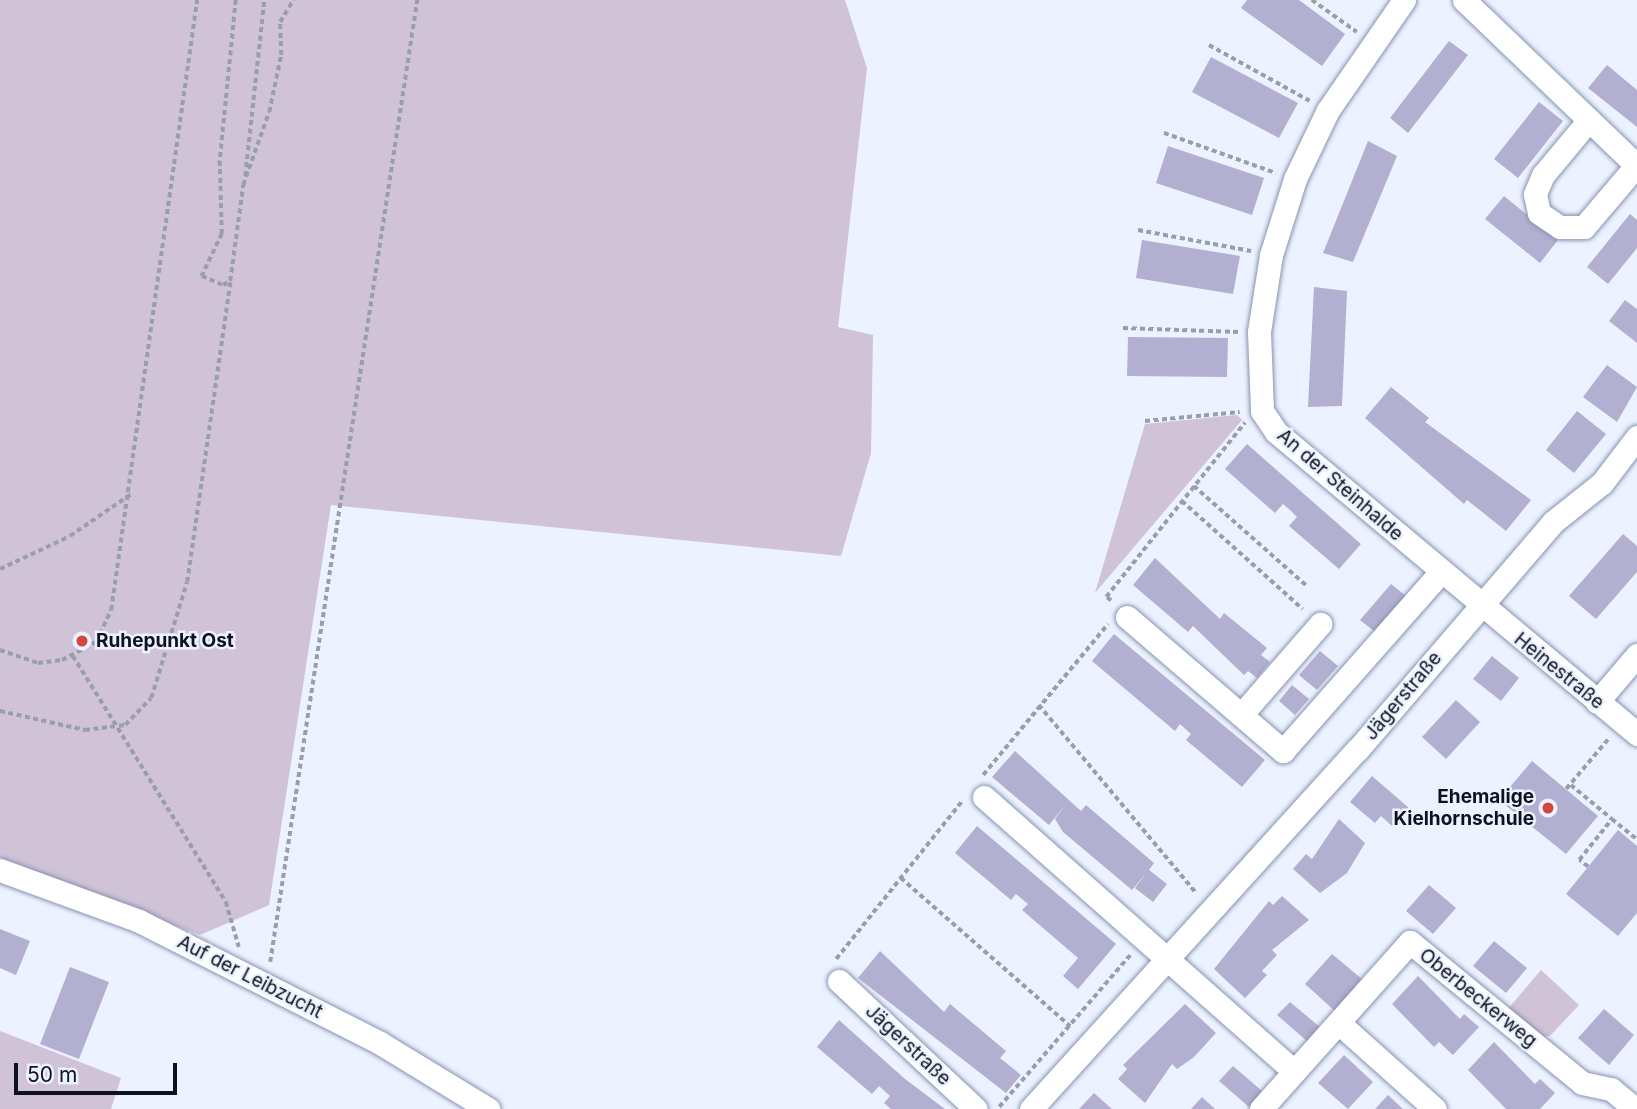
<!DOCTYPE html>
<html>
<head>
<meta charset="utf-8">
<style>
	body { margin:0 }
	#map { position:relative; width:1637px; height:1109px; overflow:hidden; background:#ecf2ff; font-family:Inter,sans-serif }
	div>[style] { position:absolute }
	.green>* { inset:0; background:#d0c2d7 }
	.building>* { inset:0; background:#b3afd0 }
	.path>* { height:3.5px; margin-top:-1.75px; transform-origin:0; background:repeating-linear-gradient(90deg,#989eaa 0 5px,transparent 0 8.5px) }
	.roads { filter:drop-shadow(0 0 2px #8693b1) drop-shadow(0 0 2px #8693b1) }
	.minor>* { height:23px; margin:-11.5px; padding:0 11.5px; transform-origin:11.5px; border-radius:11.5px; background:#fff }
	.dots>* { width:19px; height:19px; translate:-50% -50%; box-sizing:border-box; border:4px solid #ecf2ff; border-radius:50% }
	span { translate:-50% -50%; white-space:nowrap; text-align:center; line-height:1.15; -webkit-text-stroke:5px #ecf2ff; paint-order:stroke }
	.street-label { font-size:19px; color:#0e121d }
	.poi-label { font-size:19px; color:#0e121d; font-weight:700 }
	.left { translate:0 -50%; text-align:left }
	.right { translate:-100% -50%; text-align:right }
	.scale { position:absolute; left:14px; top:1063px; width:163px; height:32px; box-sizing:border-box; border:4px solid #0e121d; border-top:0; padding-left:9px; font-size:21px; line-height:24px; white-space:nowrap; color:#0e121d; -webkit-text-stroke:5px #ecf2ff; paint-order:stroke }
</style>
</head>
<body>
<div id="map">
	<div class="green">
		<i style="clip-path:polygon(0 0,845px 0,867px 68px,838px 327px,873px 335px,871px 453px,841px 556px,331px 505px,269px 905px,200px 935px,0 858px)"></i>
		<i style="clip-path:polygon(1237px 415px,1242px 420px,1095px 593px,1145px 424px)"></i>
		<i style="clip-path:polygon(1541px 970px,1579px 1005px,1550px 1036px,1536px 1037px,1507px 1010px)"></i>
		<i style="clip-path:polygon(0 1031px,121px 1078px,111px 1109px,0 1109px)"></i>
	</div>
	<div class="building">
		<i style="clip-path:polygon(1247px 0,1299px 0,1345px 34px,1322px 66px,1241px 8px)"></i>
		<i style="clip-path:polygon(1449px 41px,1468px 55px,1408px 133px,1390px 118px)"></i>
		<i style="clip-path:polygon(1211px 57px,1298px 103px,1279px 138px,1192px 92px)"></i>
		<i style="clip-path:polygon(1607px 65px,1637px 90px,1637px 127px,1588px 88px)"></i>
		<i style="clip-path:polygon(1539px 102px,1563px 121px,1518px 178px,1494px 159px)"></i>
		<i style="clip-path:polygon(1368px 141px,1397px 156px,1353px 262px,1323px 253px)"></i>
		<i style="clip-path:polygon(1168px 146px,1264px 178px,1252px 215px,1156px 183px)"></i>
		<i style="clip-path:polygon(1504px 196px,1558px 240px,1540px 263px,1485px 219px)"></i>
		<i style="clip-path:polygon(1630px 214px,1637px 220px,1637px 248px,1608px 284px,1587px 267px)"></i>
		<i style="clip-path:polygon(1142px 240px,1240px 256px,1233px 294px,1136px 278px)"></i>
		<i style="clip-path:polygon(1314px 287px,1347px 291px,1342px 406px,1308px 407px)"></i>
		<i style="clip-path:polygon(1625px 300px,1637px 309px,1637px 343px,1609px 321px)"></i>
		<i style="clip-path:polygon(1128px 337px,1228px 338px,1227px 377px,1127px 376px)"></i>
		<i style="clip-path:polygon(1607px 365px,1637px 387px,1617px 422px,1583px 397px)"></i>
		<i style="clip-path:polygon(1391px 387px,1429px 418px,1425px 422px,1531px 500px,1506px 531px,1467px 500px,1464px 504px,1365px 418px)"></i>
		<i style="clip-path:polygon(1577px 411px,1606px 434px,1574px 473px,1546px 450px)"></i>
		<i style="clip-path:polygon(1247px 444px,1361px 544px,1339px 569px,1289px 526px,1297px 517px,1290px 510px,1283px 504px,1275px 513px,1225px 469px)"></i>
		<i style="clip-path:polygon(1623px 534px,1637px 546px,1637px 572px,1596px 619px,1569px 596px)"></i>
		<i style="clip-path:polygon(1155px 558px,1220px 619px,1224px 613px,1267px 648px,1261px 655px,1270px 662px,1257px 678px,1248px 671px,1244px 675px,1193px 626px,1188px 632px,1133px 585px)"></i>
		<i style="clip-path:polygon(1391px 584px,1406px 596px,1375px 632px,1360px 620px)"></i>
		<i style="clip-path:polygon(1114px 634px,1265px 760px,1242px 787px,1186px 740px,1191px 734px,1180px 724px,1175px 731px,1092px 661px)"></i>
		<i style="clip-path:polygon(1320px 651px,1338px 666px,1317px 690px,1299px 675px)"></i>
		<i style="clip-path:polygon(1492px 656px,1519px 678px,1501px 701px,1473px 679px)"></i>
		<i style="clip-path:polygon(1292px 685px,1309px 699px,1295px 715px,1279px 701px)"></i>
		<i style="clip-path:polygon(1456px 700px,1480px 722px,1446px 759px,1422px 737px)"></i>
		<i style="clip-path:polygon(1015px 751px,1081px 811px,1086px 805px,1154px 863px,1149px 870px,1167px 884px,1153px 902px,1135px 888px,1147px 872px,1132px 890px,1063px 832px,1055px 819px,1066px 804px,1049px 825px,992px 777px)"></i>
		<i style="clip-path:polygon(1532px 761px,1598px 816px,1566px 854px,1499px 800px)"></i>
		<i style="clip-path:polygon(1372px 776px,1409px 808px,1392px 826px,1381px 816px,1375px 823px,1350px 802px)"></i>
		<i style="clip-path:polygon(1339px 819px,1365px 843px,1347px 873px,1320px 893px,1293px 869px,1306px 854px,1312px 859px)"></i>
		<i style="clip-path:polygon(977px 826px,1116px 944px,1078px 989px,1063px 976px,1078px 958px,1022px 910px,1028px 904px,1016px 894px,1011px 900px,955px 853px)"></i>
		<i style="clip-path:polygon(1618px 830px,1637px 846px,1637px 913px,1618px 936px,1566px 894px)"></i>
		<i style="clip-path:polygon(1429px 885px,1456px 908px,1433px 934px,1406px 911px)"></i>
		<i style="clip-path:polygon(1282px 896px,1309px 920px,1272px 950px,1277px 955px,1262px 971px,1267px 975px,1245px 998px,1214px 969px,1269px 901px,1273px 905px)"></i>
		<i style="clip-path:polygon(0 929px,30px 941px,16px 975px,0 968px)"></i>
		<i style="clip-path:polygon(1494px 941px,1527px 968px,1506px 993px,1473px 966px)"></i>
		<i style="clip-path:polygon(880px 951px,944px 1012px,950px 1004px,1006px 1051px,1000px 1058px,1021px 1075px,1006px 1093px,858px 978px)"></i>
		<i style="clip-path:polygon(1332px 954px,1362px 979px,1336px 1012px,1305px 984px)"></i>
		<i style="clip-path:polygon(70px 967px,109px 982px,79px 1059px,40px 1044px)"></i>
		<i style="clip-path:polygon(1418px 976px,1460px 1019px,1464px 1014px,1479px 1027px,1453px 1055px,1439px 1042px,1434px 1047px,1392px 1004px)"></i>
		<i style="clip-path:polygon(1290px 1002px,1321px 1028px,1308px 1042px,1277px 1015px)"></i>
		<i style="clip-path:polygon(1185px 1004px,1216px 1033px,1194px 1057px,1177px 1069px,1172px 1064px,1145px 1103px,1118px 1079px,1127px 1069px,1123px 1065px)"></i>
		<i style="clip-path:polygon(1604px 1009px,1634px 1035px,1609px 1065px,1578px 1038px)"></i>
		<i style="clip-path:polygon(839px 1020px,905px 1079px,945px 1109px,891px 1109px,884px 1103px,890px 1096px,879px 1086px,872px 1094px,817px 1047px)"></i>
		<i style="clip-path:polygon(1494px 1042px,1535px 1084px,1540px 1079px,1555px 1093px,1540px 1109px,1506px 1109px,1468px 1070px)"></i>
		<i style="clip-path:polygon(1344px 1055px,1373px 1082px,1348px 1109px,1318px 1083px)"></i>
		<i style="clip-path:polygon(1233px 1066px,1262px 1091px,1249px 1107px,1219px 1081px)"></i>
		<i style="clip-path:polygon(1094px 1093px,1112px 1109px,1079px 1109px)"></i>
		<i style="clip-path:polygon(1388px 1095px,1403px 1109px,1375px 1109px)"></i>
		<i style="clip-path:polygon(1202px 1097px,1215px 1109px,1191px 1109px)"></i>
	</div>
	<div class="path">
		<i style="left:236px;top:0;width:162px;rotate:95.7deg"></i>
		<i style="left:220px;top:161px;width:73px;rotate:88.4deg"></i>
		<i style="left:222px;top:234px;width:47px;rotate:115.5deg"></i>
		<i style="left:202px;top:276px;width:23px;rotate:23deg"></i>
		<i style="left:223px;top:285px;width:8px;rotate:-30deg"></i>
		<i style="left:230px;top:281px;width:97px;rotate:-82.3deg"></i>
		<i style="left:243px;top:185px;width:77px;rotate:-70.4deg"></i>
		<i style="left:269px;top:112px;width:58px;rotate:-78.1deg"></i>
		<i style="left:281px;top:55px;width:33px;rotate:-92deg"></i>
		<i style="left:280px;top:22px;width:26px;rotate:-59deg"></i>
		<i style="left:1312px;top:0;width:55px;rotate:35.4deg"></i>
		<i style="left:1209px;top:45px;width:115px;rotate:29deg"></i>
		<i style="left:1164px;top:133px;width:119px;rotate:19.7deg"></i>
		<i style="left:245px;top:176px;width:177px;rotate:-83.8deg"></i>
		<i style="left:1138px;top:230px;width:115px;rotate:10.5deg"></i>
		<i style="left:1123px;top:328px;width:116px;rotate:2deg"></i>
		<i style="left:1145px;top:421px;width:95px;rotate:-5.4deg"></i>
		<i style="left:1194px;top:486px;width:152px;rotate:41.5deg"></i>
		<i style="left:1182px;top:501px;width:162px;rotate:41.8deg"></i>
		<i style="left:0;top:569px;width:77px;rotate:-25.2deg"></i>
		<i style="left:70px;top:536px;width:74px;rotate:-34.5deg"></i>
		<i style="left:1111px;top:601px;width:6px;rotate:-141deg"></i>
		<i style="left:1106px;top:597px;width:223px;rotate:-51.5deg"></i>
		<i style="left:0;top:650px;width:40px;rotate:18.9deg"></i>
		<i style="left:38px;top:663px;width:24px;rotate:-7deg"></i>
		<i style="left:62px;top:660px;width:38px;rotate:-28deg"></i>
		<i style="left:96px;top:642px;width:35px;rotate:-65deg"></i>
		<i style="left:111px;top:610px;width:616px;rotate:-81.98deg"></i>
		<i style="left:73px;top:656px;width:290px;rotate:58.1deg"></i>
		<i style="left:226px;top:902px;width:47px;rotate:73.9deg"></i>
		<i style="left:1039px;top:705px;width:246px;rotate:50.1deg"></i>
		<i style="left:0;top:711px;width:87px;rotate:12.6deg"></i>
		<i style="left:85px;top:730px;width:40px;rotate:-7.1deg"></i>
		<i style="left:125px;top:725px;width:37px;rotate:-46deg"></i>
		<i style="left:151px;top:698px;width:121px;rotate:-72.8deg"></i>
		<i style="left:187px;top:582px;width:303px;rotate:-81.8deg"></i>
		<i style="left:983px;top:775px;width:196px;rotate:-50.4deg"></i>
		<i style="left:1571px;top:785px;width:53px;rotate:39.7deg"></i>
		<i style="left:1566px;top:789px;width:68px;rotate:-49.8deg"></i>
		<i style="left:1588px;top:867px;width:11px;rotate:-142deg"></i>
		<i style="left:1579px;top:860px;width:53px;rotate:-51.2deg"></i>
		<i style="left:1612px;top:819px;width:32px;rotate:39deg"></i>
		<i style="left:901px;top:878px;width:225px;rotate:41.2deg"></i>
		<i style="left:836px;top:959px;width:202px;rotate:-51.4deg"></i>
		<i style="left:270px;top:962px;width:973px;rotate:-81.31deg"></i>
		<i style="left:999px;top:1107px;width:202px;rotate:-49.2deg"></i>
	</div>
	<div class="roads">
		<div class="minor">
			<i style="left:1404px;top:0;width:134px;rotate:124.6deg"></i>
			<i style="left:1328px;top:110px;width:76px;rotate:115.6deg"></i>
			<i style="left:1295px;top:179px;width:80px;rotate:107.5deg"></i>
			<i style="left:1271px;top:255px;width:78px;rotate:98.9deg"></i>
			<i style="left:1259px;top:332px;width:79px;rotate:87.8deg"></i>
			<i style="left:1262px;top:411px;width:25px;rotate:56deg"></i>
			<i style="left:1276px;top:432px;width:471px;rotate:39.9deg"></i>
			<i style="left:1464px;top:0;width:240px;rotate:43.8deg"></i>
			<i style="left:1588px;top:121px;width:70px;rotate:129.8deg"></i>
			<i style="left:1543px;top:175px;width:21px;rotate:113deg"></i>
			<i style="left:1535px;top:194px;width:19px;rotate:78deg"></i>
			<i style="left:1539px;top:213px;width:25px;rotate:34deg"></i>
			<i style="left:1560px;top:227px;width:24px"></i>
			<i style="left:1584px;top:227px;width:80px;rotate:-49.6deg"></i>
			<i style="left:1127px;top:617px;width:206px;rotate:40.7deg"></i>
			<i style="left:1283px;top:751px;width:239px;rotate:-48.6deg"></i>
			<i style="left:1597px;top:702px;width:62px;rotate:-49.6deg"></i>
			<i style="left:1241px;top:715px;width:121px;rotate:-49deg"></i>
			<i style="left:984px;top:797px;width:414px;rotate:41.5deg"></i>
			<i style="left:0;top:870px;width:148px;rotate:20.1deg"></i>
			<i style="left:139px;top:921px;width:270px;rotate:26.8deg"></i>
			<i style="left:380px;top:1043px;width:127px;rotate:31.4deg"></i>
			<i style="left:839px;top:981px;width:187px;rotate:43.1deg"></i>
			<i style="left:1340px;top:1024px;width:127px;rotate:41.8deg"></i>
			<i style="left:1031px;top:1109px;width:486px;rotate:-47.8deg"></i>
			<i style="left:1358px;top:749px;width:299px;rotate:-49.3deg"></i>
			<i style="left:1553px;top:522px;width:63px;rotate:-38.5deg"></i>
			<i style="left:1602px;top:483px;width:58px;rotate:-52.7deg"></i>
			<i style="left:1261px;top:1109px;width:224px;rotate:-48.3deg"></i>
			<i style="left:1410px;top:942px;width:222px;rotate:39.3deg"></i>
			<i style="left:1582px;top:1083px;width:30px;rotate:12deg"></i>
			<i style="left:1611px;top:1089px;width:31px;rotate:40deg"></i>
		</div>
	</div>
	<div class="dots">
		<i style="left:82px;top:641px;background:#d54643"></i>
		<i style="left:1548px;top:808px;background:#d54643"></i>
	</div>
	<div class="street-label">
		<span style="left:1340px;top:485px;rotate:41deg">An der Steinhalde</span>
		<span style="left:1559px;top:671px;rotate:39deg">Heinestraße</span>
		<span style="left:1403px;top:696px;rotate:-50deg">Jägerstraße</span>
		<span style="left:250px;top:977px;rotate:27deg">Auf der Leibzucht</span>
		<span style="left:1478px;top:998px;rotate:39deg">Oberbeckerweg</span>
		<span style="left:908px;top:1045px;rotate:43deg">Jägerstraße</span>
	</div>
	<div class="poi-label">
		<span class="left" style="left:96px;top:641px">Ruhepunkt Ost</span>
		<span class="right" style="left:1534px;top:808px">Ehemalige<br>Kielhornschule</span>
	</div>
	<div class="scale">50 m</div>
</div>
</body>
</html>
